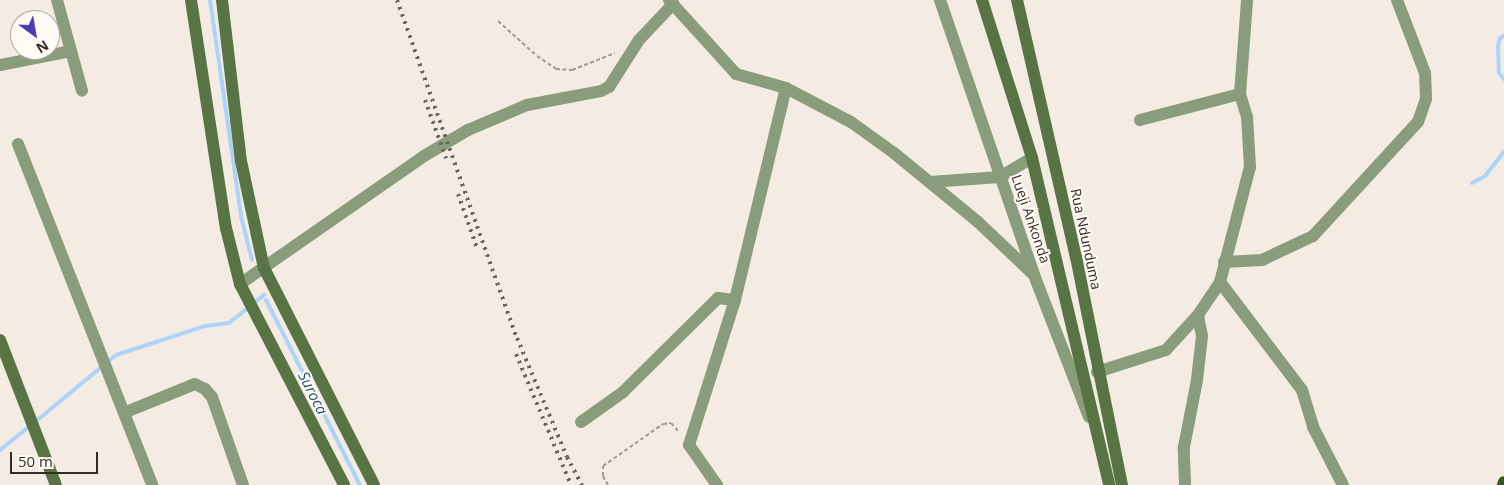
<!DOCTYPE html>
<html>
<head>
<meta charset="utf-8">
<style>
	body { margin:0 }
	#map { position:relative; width:1504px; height:485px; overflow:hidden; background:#f4ece2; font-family:"Open Sans",sans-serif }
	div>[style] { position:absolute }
	.stream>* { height:4px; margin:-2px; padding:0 2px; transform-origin:2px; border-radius:2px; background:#acd4fb }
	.path>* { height:2px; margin-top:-1px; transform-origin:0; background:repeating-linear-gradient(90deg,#9f9992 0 4px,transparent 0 6.5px) }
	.street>* { height:12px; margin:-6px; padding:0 6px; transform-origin:6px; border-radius:6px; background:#899c7b }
	.secondary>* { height:12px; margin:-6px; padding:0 6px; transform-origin:6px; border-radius:6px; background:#597444 }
	.primary>* { height:12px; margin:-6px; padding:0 6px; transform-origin:6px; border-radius:6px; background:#375819 }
	.rail>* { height:4px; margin-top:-2px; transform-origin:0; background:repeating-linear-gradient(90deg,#69645f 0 2.5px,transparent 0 7.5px) }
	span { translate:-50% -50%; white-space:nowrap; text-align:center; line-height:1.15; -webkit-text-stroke:4px #fffaf4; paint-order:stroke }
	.street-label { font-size:14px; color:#302d29 }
	.water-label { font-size:15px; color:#1e4e78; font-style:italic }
	.north { position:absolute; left:10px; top:10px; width:50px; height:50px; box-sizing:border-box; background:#fffaf4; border:1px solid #aca8a3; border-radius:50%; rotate:148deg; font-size:14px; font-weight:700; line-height:20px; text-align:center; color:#302d29 }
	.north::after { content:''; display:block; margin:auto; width:18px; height:22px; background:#4b3eb5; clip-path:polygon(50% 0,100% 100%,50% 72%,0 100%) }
	.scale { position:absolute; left:10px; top:452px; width:88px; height:22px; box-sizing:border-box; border:2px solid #302d29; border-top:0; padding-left:6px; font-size:15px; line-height:18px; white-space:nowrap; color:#302d29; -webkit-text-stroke:4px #fffaf4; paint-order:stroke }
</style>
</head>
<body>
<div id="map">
	<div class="stream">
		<i style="left:210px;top:0;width:218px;rotate:81.8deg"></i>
		<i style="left:241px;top:216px;width:45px;rotate:76deg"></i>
		<i style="left:1504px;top:36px;width:4px;rotate:153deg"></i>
		<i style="left:1500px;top:38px;width:9px;rotate:103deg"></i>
		<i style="left:1498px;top:47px;width:26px;rotate:88deg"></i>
		<i style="left:1499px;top:73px;width:8px;rotate:50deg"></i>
		<i style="left:1472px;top:183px;width:15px;rotate:-28deg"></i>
		<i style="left:1485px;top:176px;width:31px;rotate:-52deg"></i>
		<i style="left:266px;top:300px;width:208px;rotate:63.1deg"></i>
		<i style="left:35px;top:422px;width:105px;rotate:-39.6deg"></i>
		<i style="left:116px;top:355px;width:94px;rotate:-18deg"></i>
		<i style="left:205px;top:326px;width:24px;rotate:-7deg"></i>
		<i style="left:229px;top:323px;width:45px;rotate:-38.7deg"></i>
		<i style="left:0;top:450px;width:38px;rotate:-39deg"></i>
	</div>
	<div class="path">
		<i style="left:498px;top:21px;width:52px;rotate:41.9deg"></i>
		<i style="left:537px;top:56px;width:23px;rotate:34deg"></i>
		<i style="left:556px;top:69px;width:16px;rotate:4deg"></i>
		<i style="left:572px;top:70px;width:46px;rotate:-21.6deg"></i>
		<i style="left:608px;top:485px;width:10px;rotate:-119deg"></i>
		<i style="left:603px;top:476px;width:10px;rotate:-90deg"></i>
		<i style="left:603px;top:466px;width:73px;rotate:-35deg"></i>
		<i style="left:663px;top:424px;width:8px;rotate:-7deg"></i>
		<i style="left:671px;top:423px;width:13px;rotate:48deg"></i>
	</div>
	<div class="street">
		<i style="left:57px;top:0;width:94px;rotate:74.6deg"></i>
		<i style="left:669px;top:0;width:100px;rotate:47.8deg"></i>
		<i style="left:736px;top:74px;width:52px;rotate:15.6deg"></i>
		<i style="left:786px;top:88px;width:73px;rotate:27.6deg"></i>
		<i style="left:851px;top:122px;width:53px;rotate:35.8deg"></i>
		<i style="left:894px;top:153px;width:109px;rotate:39.4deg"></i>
		<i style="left:978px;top:222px;width:74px;rotate:43.4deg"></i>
		<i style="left:940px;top:0;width:291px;rotate:71.1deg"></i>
		<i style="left:1034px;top:275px;width:152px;rotate:68.8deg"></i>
		<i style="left:0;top:65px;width:72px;rotate:-11.2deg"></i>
		<i style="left:1140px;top:120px;width:103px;rotate:-14.6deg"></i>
		<i style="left:18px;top:144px;width:366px;rotate:68.5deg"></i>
		<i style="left:930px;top:182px;width:70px;rotate:-4.1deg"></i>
		<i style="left:1000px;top:177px;width:37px;rotate:-31deg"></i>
		<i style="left:1224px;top:262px;width:38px;rotate:-3deg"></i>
		<i style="left:1262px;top:260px;width:56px;rotate:-25.2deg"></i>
		<i style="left:1313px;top:236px;width:155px;rotate:-47.4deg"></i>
		<i style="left:1418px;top:122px;width:24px;rotate:-71deg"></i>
		<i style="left:1426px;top:99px;width:26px;rotate:-92deg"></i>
		<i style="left:1425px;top:73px;width:78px;rotate:-111deg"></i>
		<i style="left:1220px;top:282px;width:136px;rotate:52.8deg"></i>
		<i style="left:1302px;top:390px;width:39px;rotate:73deg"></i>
		<i style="left:1313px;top:427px;width:65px;rotate:62.7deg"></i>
		<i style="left:240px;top:284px;width:224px;rotate:-34.8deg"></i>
		<i style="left:424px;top:156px;width:51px;rotate:-30.6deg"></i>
		<i style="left:468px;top:130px;width:64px;rotate:-23deg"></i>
		<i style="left:527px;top:105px;width:75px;rotate:-10.7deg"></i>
		<i style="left:601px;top:91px;width:9px;rotate:-27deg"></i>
		<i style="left:609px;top:87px;width:56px;rotate:-57.4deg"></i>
		<i style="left:639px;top:40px;width:50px;rotate:-46.6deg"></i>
		<i style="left:1097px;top:372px;width:72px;rotate:-17.7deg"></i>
		<i style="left:1166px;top:350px;width:47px;rotate:-47.6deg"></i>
		<i style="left:1198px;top:315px;width:40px;rotate:-56deg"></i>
		<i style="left:1220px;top:282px;width:119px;rotate:-75.4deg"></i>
		<i style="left:1250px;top:167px;width:50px;rotate:-93.4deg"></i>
		<i style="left:1247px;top:117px;width:24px;rotate:-107deg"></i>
		<i style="left:1240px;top:94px;width:94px;rotate:-85.7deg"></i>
		<i style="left:126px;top:412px;width:74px;rotate:-22.1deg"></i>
		<i style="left:195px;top:384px;width:11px;rotate:27deg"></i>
		<i style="left:205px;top:389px;width:11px;rotate:49deg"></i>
		<i style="left:212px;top:397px;width:93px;rotate:70.6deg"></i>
		<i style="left:581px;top:422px;width:52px;rotate:-35.5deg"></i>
		<i style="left:623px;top:392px;width:134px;rotate:-44.7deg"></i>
		<i style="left:718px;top:298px;width:17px;rotate:7deg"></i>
		<i style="left:717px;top:485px;width:49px;rotate:-125deg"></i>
		<i style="left:689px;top:445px;width:152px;rotate:-72.4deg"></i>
		<i style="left:735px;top:300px;width:218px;rotate:-76.5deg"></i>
		<i style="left:1185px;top:485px;width:38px;rotate:-92deg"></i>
		<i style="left:1184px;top:447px;width:68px;rotate:-79deg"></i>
		<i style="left:1197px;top:380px;width:44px;rotate:-83.5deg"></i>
		<i style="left:1202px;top:336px;width:21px;rotate:-101deg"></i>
	</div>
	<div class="secondary">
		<i style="left:191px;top:0;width:231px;rotate:81.3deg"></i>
		<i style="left:226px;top:228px;width:58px;rotate:76deg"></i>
		<i style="left:240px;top:284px;width:226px;rotate:62.6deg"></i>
		<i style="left:222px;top:0;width:162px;rotate:83.3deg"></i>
		<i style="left:241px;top:161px;width:109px;rotate:77.9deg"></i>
		<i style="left:264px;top:268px;width:243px;rotate:63.1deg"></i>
		<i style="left:982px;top:0;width:166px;rotate:72.4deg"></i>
		<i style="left:1032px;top:158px;width:336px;rotate:76.7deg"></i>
		<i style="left:1017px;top:0;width:264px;rotate:77.1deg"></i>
		<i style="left:1076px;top:257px;width:233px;rotate:78.6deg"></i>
		<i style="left:0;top:340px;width:155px;rotate:68.9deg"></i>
	</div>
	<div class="primary">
		<i style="left:1503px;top:485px;width:3px;rotate:-72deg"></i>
	</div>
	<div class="rail">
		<i style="left:397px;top:0;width:359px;rotate:70.5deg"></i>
		<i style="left:517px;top:338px;width:129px;rotate:67.2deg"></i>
		<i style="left:567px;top:457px;width:32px;rotate:62deg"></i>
		<i style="left:425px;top:100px;width:62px;rotate:70.1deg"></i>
		<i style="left:458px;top:194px;width:57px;rotate:70.6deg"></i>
		<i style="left:516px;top:354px;width:142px;rotate:67.2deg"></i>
	</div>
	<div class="street-label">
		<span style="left:1031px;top:219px;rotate:71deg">Lueji Ankonda</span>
		<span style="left:1086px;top:239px;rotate:78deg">Rua Ndunduma</span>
	</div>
	<div class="water-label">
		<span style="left:313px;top:393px;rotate:63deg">Suroca</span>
	</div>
	<div class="north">N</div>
	<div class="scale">50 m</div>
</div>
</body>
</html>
